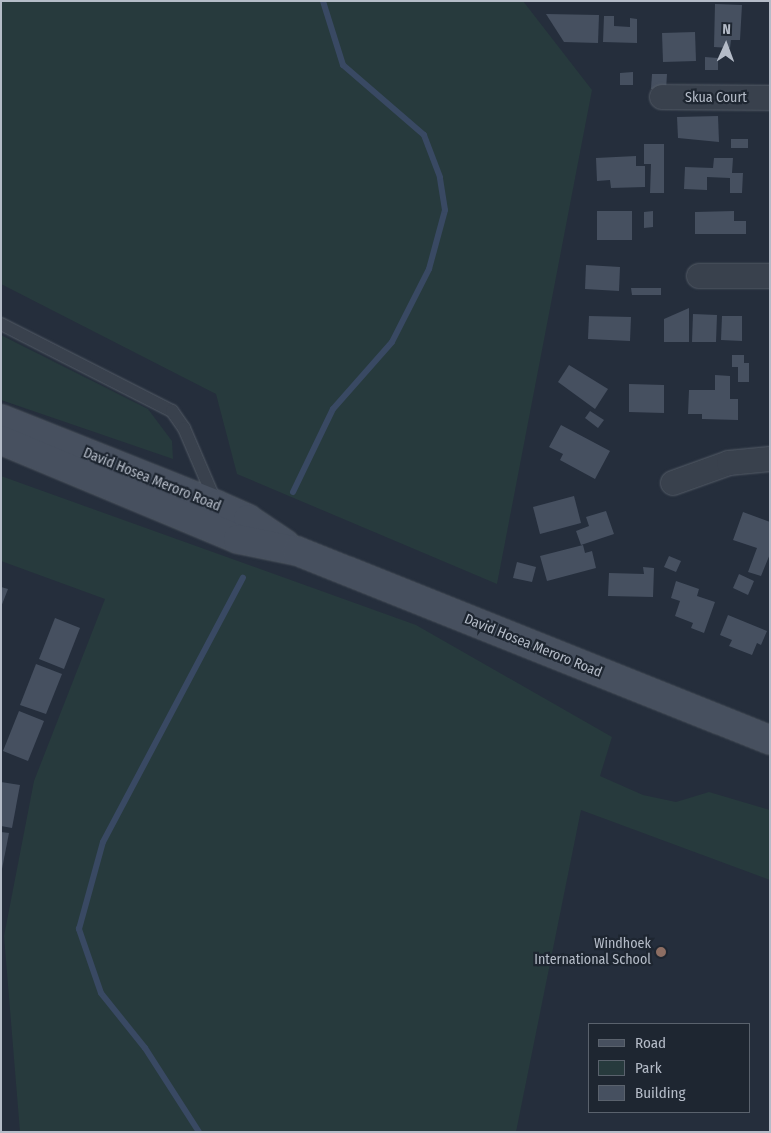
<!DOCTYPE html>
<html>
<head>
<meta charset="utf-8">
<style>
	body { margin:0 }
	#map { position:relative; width:771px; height:1133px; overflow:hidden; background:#252e3c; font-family:"Fira Sans Condensed",sans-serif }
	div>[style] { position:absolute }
	.green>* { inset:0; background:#273a3d }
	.stream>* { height:6px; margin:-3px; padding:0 3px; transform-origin:3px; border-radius:3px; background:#394963 }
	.building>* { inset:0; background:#465060 }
	.roads { filter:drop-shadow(0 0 1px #545c67) drop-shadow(0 0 1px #545c67) }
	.lane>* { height:12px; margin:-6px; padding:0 6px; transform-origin:6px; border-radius:6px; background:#39414d }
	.street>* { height:24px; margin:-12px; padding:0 12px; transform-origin:12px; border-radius:12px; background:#39414d }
	.secondary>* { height:28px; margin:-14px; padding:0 14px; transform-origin:14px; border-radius:14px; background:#47505f }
	.dots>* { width:14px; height:14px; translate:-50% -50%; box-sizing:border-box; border:2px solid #1e2631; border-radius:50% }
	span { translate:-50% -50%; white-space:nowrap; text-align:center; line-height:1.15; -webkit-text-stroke:4.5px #1e2631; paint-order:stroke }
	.street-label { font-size:14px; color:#b5bcc8 }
	.poi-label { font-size:14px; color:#b5bcc8 }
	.right { translate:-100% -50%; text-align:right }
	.frame { position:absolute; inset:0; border:2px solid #b5bcc8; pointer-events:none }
	.legend { position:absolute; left:588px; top:1023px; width:162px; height:90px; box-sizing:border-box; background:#1e2631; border:1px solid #5a626d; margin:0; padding:6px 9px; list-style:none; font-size:15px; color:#b5bcc8 }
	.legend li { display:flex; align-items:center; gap:10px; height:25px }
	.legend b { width:25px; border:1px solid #5a626d }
	.north { position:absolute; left:701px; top:20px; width:50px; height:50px; -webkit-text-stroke:4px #1e2631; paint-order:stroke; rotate:2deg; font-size:14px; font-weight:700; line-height:20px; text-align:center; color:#b5bcc8 }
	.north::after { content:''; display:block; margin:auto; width:18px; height:22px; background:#b5bcc8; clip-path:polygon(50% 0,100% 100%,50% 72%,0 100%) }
</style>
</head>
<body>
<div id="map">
	<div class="green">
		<i style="clip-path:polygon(1px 1px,523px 1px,592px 90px,497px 584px,237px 474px,216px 394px,1px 284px)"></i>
		<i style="clip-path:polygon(1px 335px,148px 409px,172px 441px,173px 459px,1px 400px)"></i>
		<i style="clip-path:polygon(1px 476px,416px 625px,612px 737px,600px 776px,643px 795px,676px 802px,709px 792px,770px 810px,770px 880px,581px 810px,516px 1132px,20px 1132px,4px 936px,34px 781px,105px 599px,1px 561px)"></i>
	</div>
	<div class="stream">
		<i style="left:293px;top:492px;width:92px;rotate:-64.3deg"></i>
		<i style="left:333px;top:409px;width:89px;rotate:-48.6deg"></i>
		<i style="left:392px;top:342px;width:82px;rotate:-63.1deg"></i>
		<i style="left:429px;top:269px;width:61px;rotate:-74.8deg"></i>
		<i style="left:445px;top:210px;width:33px;rotate:-99deg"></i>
		<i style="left:440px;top:177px;width:45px;rotate:-110.9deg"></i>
		<i style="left:424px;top:135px;width:107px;rotate:-139.2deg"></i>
		<i style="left:343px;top:65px;width:67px;rotate:-107.4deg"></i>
		<i style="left:199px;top:1132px;width:100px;rotate:-122.7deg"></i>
		<i style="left:145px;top:1048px;width:70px;rotate:-128.7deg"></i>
		<i style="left:101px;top:993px;width:68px;rotate:-109deg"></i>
		<i style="left:79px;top:929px;width:90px;rotate:-74.6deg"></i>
		<i style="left:103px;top:842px;width:299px;rotate:-62.1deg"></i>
	</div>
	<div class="building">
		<i style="clip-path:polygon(715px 4px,742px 5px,740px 40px,731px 40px,730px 48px,714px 47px)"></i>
		<i style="clip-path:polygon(546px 14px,599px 15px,598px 43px,564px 42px)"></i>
		<i style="clip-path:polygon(604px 16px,614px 16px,614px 26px,630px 27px,630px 18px,637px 19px,637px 43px,603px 42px)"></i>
		<i style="clip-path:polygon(695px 32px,696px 61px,663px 62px,662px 33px)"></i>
		<i style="clip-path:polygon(705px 57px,718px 58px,718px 70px,705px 70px)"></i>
		<i style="clip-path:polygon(633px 72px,633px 85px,620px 85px,620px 73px)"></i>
		<i style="clip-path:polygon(652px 74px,667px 74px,666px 90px,651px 89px)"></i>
		<i style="clip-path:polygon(718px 116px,719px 142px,678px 138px,677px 117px)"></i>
		<i style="clip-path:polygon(731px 139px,748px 139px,748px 148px,731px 148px)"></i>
		<i style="clip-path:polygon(644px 144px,664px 144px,664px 193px,650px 193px,651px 164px,644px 164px)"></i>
		<i style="clip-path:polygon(636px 156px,636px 166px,645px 166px,645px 187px,611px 188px,610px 180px,597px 181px,596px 158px)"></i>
		<i style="clip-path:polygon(714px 158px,733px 158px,732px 173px,743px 173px,742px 193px,730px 193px,730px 178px,707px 177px,707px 190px,684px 189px,685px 167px,713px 168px)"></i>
		<i style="clip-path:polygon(597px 211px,632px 211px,632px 240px,597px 240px)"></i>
		<i style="clip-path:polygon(653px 211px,653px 227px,644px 228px,644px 212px)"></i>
		<i style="clip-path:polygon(734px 211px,734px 221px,746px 221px,746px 234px,695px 234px,695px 212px)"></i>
		<i style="clip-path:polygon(586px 265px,620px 267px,619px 291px,585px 289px)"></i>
		<i style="clip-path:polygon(631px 288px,661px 288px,661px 295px,632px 295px)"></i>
		<i style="clip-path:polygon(689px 308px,689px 342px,664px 342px,664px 319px)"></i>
		<i style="clip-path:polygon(693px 314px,717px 315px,716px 342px,692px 342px)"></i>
		<i style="clip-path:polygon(589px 316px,631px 317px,630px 341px,588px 339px)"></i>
		<i style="clip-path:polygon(722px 316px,742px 316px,742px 341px,721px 340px)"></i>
		<i style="clip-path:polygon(732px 355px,744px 355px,744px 363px,749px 363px,749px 382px,738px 382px,738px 367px,732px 367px)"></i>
		<i style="clip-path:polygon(569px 365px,608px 389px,595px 409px,558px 382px)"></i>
		<i style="clip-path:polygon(715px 375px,730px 376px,730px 399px,738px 399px,738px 420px,702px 419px,702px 414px,688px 414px,689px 390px,715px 390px)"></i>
		<i style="clip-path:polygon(629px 384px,664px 385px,664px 413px,629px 412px)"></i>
		<i style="clip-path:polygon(590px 411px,604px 420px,598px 428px,585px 418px)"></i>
		<i style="clip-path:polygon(561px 425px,610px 451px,595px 479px,560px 460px,563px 454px,549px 447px)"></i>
		<i style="clip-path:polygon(574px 496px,581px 523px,540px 534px,533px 507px)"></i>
		<i style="clip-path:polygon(606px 511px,614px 534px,581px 545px,576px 531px,589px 526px,586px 517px)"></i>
		<i style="clip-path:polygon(743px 512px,770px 522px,770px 554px,761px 576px,748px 572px,757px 548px,733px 540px)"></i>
		<i style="clip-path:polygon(583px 545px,585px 553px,592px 551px,596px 568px,547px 581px,540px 556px)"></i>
		<i style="clip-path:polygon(669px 556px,681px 561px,676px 572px,664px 567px)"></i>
		<i style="clip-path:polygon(517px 562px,536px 567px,532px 582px,513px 578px)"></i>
		<i style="clip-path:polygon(643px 567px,654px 568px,653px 597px,608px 596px,609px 573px,644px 574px)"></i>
		<i style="clip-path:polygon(739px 574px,754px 581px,748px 595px,733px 588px)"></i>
		<i style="clip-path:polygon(676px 581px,699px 589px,697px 596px,715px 602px,704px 633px,691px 628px,693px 623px,675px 616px,680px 601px,671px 598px)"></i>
		<i style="clip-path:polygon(1px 587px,8px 589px,1px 607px)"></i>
		<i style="clip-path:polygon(728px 615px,767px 631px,761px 645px,757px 643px,752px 655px,729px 646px,732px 640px,720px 635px)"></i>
		<i style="clip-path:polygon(55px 618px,80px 628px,64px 669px,39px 659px)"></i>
		<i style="clip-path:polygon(36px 664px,62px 674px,46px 714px,20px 705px)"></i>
		<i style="clip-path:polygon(19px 711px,44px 721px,28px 761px,3px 751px)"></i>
		<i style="clip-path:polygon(1px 782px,20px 785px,12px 828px,1px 826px)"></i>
		<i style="clip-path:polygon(1px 832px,9px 833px,2px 869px,1px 869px)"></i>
	</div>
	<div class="roads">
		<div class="lane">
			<i style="left:1px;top:324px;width:192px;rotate:27deg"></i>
			<i style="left:172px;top:411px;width:21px;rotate:55deg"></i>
			<i style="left:184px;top:428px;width:82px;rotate:66.9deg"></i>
		</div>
		<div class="street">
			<i style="left:662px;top:97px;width:108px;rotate:0.5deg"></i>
			<i style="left:699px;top:276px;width:71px"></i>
			<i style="left:673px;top:483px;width:59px;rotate:-19.7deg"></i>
			<i style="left:729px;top:463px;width:41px;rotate:-5.6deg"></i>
		</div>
		<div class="secondary">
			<i style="left:1px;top:419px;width:232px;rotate:21.7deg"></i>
			<i style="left:217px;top:505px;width:34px;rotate:24deg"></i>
			<i style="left:248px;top:519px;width:45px;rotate:34deg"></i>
			<i style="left:1px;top:440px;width:257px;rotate:22.7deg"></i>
			<i style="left:238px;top:539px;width:60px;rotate:11.5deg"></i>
			<i style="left:297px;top:551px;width:509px;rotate:21.78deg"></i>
		</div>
	</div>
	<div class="dots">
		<i style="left:661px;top:952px;background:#8d6e63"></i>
	</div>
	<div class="street-label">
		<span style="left:716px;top:98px">Skua Court</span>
		<span style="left:152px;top:480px;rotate:22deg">David Hosea Meroro Road</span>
		<span style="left:533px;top:646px;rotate:22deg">David Hosea Meroro Road</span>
	</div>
	<div class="poi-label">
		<span class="right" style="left:651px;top:952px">Windhoek<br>International School</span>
	</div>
	<div class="frame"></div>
	<ul class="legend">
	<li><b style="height:6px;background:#47505f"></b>Road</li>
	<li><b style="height:14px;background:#273a3d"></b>Park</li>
	<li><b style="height:14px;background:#465060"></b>Building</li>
	</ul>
	<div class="north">N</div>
</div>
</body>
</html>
